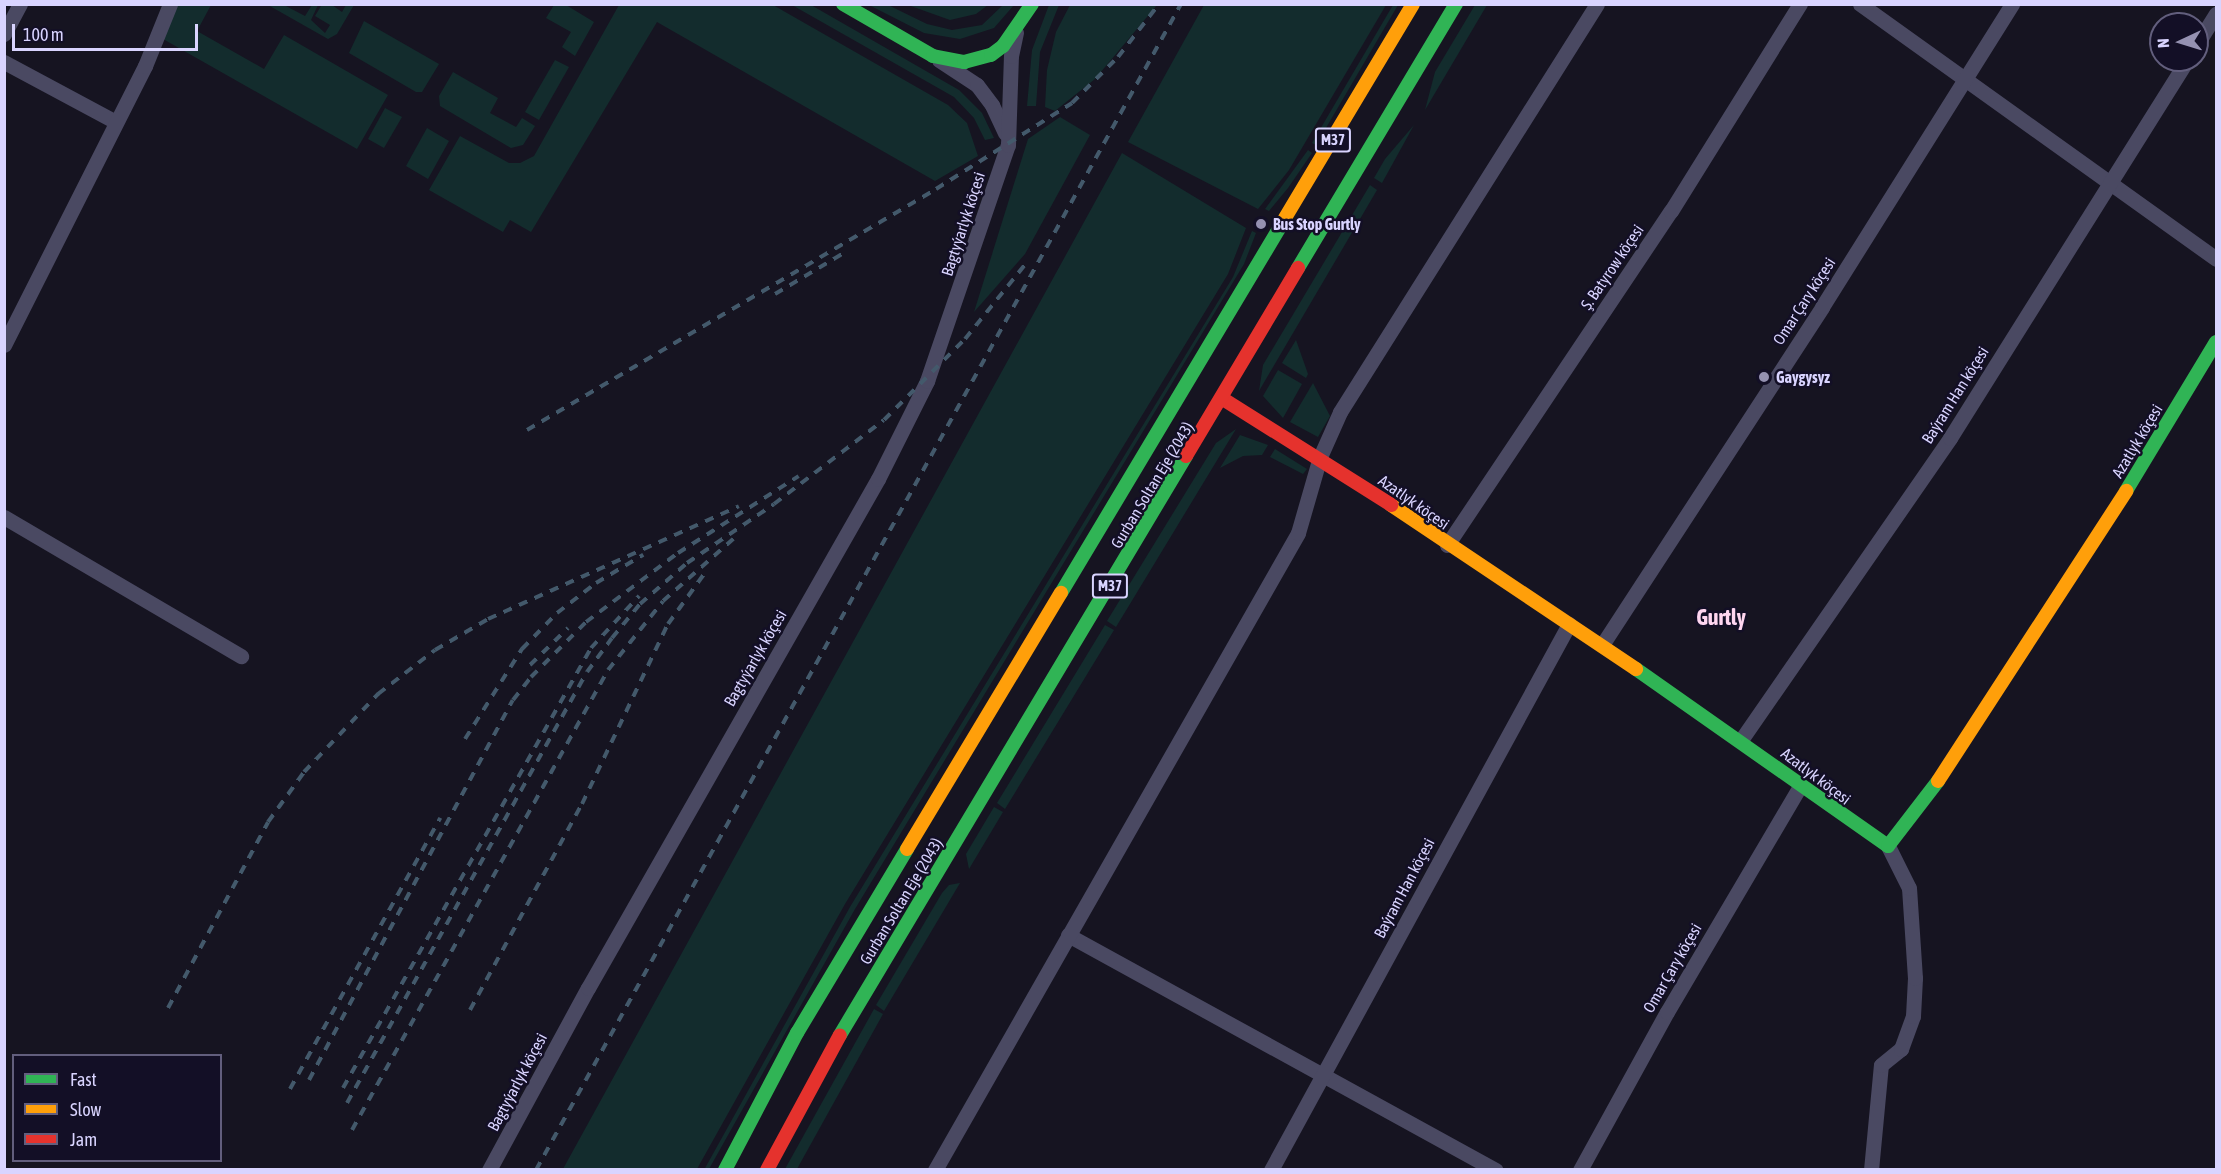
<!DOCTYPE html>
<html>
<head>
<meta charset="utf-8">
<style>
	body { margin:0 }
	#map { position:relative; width:2221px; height:1174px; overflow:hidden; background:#161421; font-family:"Asap Condensed",sans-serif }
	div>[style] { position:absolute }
	.green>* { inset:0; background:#132c2d }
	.street>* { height:15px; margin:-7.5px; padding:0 7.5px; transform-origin:7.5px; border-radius:7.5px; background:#4a4962 }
	.fast>* { height:14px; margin:-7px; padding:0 7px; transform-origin:7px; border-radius:7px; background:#30b455 }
	.slow>* { height:14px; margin:-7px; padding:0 7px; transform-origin:7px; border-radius:7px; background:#ff9f0a }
	.jam>* { height:14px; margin:-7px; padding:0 7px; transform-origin:7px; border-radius:7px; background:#e5322d }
	.rail>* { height:4px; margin-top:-2px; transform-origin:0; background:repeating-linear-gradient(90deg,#43596b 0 9px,transparent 0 17px) }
	.dots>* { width:16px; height:16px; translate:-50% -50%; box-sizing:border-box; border:3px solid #130f26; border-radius:50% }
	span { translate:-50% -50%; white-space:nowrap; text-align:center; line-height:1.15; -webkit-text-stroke:5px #130f26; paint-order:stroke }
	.shield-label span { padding:2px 4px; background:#130f26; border:2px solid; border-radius:4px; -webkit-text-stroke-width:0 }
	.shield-label { font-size:15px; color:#d9d4ff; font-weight:700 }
	.street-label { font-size:16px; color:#d9d4ff }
	.poi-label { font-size:16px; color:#d9d4ff; font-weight:700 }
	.left { translate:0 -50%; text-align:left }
	.district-label { font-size:22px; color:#ffd6f0; font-weight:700 }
	.frame { position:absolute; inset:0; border:6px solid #d9d4ff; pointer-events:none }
	.legend { position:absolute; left:12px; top:1054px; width:210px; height:108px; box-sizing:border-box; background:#130f26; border:2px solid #625e7d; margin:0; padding:8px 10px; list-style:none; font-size:18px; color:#d9d4ff }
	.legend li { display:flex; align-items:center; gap:12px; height:30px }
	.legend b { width:30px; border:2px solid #625e7d }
	.north { position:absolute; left:2149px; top:12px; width:60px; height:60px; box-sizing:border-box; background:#130f26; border:2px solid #625e7d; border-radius:50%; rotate:266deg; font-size:16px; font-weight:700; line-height:24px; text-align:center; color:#d9d4ff }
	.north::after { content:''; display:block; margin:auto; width:21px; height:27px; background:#9591b1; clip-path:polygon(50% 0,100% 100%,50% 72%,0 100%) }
	.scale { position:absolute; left:12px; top:24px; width:186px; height:27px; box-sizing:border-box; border:3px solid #d9d4ff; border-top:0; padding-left:8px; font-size:18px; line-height:21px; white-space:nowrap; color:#d9d4ff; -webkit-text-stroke:4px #130f26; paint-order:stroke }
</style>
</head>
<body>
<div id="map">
	<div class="green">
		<i style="clip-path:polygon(177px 5px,211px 5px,197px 31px,264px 69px,284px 35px,388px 95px,357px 149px,163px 39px)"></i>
		<i style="clip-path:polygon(268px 5px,284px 5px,305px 16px,312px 5px,318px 5px,311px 20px,325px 33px,330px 25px,315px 16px,321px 6px,332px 5px,342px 12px,346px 5px,354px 5px,337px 34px,328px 39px)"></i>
		<i style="clip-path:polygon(554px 5px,566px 5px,594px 22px,575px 56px,562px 47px,571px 32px,546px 18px)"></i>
		<i style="clip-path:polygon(619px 5px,773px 5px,948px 105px,967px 123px,978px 156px,935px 181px,657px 22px,531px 232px,510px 220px,503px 232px,429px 190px,460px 136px,509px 163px,520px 163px,534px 156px)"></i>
		<i style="clip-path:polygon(792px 5px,811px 5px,959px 90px,982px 113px,994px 138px,985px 140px,974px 118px,954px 97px)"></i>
		<i style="clip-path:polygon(869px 5px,888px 5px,927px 24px,952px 30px,982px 25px,1003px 5px,1014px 5px,994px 28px,960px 39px,924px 33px)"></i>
		<i style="clip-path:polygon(908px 5px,988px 5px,976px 14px,950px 20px)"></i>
		<i style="clip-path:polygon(1049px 5px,1059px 5px,1040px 52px,1036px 106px,1027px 106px,1032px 50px)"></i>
		<i style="clip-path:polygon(1070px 5px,1157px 5px,1095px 79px,1055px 111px,1045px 107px,1047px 70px,1056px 32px)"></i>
		<i style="clip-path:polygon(1204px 5px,1386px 5px,1289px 170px,1258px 209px,1128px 142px)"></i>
		<i style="clip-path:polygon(1393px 5px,1398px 5px,1316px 145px,1312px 143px)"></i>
		<i style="clip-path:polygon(1475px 5px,1487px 5px,1425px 110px,1435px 72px)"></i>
		<i style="clip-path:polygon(364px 21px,439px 64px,422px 92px,416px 92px,349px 53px)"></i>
		<i style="clip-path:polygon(555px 60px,569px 67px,539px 120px,525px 112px)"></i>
		<i style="clip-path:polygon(453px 72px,498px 98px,490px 113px,516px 127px,522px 118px,535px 126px,523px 145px,511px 148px,440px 106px,439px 96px)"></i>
		<i style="clip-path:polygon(385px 108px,402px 117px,384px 148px,368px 139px)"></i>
		<i style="clip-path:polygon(1060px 117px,1090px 135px,1025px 254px,974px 312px,1028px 139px)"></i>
		<i style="clip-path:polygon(1414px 125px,1382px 183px,1374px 178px,1385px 159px)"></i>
		<i style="clip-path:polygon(427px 128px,449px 141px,428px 179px,406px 166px)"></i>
		<i style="clip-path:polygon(1308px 150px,1312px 153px,1288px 188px,1269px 211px,1265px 209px)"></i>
		<i style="clip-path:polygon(1122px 153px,1246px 228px,1228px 274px,845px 904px,697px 1169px,563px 1169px)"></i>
		<i style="clip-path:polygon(1370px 185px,1377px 190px,1259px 391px,1263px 365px)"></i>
		<i style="clip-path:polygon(1252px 231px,1256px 233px,1244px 264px,855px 909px,709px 1169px,704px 1170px,850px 907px,1233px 277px)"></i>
		<i style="clip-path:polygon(1296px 340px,1308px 374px,1306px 378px,1282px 363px)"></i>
		<i style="clip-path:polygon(1278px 370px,1302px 384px,1283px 418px,1263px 396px)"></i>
		<i style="clip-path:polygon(1313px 383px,1330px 416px,1318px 437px,1290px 422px)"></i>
		<i style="clip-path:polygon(1236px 429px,1116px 627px,1107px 621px,1216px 443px)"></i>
		<i style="clip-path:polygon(1240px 435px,1268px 445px,1262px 455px,1243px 456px,1220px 468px)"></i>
		<i style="clip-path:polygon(1275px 449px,1307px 469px,1303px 474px,1270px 457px)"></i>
		<i style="clip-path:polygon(1105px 625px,1114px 630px,1005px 809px,997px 803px)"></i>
		<i style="clip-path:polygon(994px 807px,1003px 812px,969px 869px,966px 854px)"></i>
		<i style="clip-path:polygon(960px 883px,884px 1011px,876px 1005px,942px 893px,949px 885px)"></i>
		<i style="clip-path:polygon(874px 1009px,883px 1014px,797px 1169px,785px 1169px)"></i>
	</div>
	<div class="street">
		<i style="left:1860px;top:4px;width:438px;rotate:35.6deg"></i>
		<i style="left:4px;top:34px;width:34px;rotate:-62deg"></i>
		<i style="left:2197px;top:44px;width:36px;rotate:-58deg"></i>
		<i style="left:939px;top:60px;width:45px;rotate:33.3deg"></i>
		<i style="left:977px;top:85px;width:25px;rotate:53deg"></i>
		<i style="left:992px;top:105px;width:31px;rotate:65deg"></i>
		<i style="left:4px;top:62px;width:127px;rotate:28.2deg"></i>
		<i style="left:4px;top:345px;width:313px;rotate:-63.2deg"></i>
		<i style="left:145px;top:66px;width:67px;rotate:-68deg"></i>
		<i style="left:4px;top:517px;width:275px;rotate:30.4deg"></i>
		<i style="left:1447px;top:545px;width:402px;rotate:-56.2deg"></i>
		<i style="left:1671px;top:211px;width:244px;rotate:-58.1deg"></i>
		<i style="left:1602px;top:645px;width:403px;rotate:-56.9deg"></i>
		<i style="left:1822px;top:307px;width:358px;rotate:-57.9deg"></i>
		<i style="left:1741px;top:740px;width:367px;rotate:-55.3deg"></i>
		<i style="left:1950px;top:438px;width:446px;rotate:-57.9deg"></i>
		<i style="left:1068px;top:935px;width:488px;rotate:28.8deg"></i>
		<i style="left:489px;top:1170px;width:207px;rotate:-61.5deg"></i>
		<i style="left:588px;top:988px;width:586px;rotate:-60.33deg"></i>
		<i style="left:878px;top:479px;width:110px;rotate:-63.4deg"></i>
		<i style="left:927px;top:381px;width:250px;rotate:-71.1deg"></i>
		<i style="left:1008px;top:145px;width:89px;rotate:-88.1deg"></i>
		<i style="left:1011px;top:56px;width:24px;rotate:-78deg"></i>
		<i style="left:935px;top:1170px;width:733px;rotate:-60.32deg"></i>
		<i style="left:1298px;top:533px;width:79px;rotate:-73.9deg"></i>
		<i style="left:1320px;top:457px;width:49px;rotate:-66deg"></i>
		<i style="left:1340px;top:412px;width:482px;rotate:-57.8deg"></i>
		<i style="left:1271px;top:1170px;width:622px;rotate:-61.37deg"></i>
		<i style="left:1580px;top:1170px;width:180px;rotate:-61.2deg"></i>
		<i style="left:1667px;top:1012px;width:262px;rotate:-59.5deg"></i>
		<i style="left:1871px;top:1170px;width:105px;rotate:-84.6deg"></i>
		<i style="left:1881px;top:1065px;width:26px;rotate:-39deg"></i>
		<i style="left:1901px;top:1049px;width:35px;rotate:-70deg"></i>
		<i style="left:1913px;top:1016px;width:38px;rotate:-87deg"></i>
		<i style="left:1915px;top:978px;width:90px;rotate:-93.8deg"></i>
		<i style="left:1909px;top:888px;width:47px;rotate:-116.6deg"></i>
	</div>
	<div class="fast">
		<i style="left:843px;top:4px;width:104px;rotate:30deg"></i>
		<i style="left:933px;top:56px;width:32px;rotate:11deg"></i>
		<i style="left:964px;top:62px;width:28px;rotate:-15deg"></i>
		<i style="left:991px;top:55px;width:15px;rotate:-37deg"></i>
		<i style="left:1003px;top:46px;width:51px;rotate:-55.4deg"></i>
		<i style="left:1298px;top:268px;width:308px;rotate:-59.1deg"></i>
		<i style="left:2126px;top:491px;width:174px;rotate:-58.9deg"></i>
		<i style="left:1061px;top:593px;width:437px;rotate:-59.1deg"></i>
		<i style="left:1636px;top:669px;width:308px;rotate:35.1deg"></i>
		<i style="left:1888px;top:846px;width:82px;rotate:-52.4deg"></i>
		<i style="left:840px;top:1035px;width:675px;rotate:-59.14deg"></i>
		<i style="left:725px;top:1170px;width:155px;rotate:-62.3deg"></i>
		<i style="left:797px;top:1033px;width:214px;rotate:-59.1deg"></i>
	</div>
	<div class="slow">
		<i style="left:1285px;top:218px;width:249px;rotate:-59.1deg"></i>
		<i style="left:1391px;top:505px;width:295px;rotate:33.8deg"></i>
		<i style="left:1938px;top:781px;width:346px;rotate:-57deg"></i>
		<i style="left:907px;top:849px;width:299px;rotate:-59deg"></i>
	</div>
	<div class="jam">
		<i style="left:1223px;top:399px;width:199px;rotate:32.2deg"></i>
		<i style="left:1186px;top:456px;width:219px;rotate:-59.2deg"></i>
		<i style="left:767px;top:1170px;width:153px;rotate:-61.6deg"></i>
	</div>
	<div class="rail">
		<i style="left:775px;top:294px;width:78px;rotate:-30.8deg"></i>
		<i style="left:527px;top:430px;width:475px;rotate:-30.5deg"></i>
		<i style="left:936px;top:189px;width:161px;rotate:-32.3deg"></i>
		<i style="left:1072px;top:103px;width:65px;rotate:-45deg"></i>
		<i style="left:1118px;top:57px;width:67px;rotate:-52.3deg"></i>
		<i style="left:530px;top:665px;width:53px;rotate:-44.2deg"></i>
		<i style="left:465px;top:739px;width:107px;rotate:-57.7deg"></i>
		<i style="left:522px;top:649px;width:50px;rotate:-45.8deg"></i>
		<i style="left:557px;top:613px;width:49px;rotate:-37.6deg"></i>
		<i style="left:596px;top:583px;width:55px;rotate:-30.8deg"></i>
		<i style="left:168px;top:1008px;width:211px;rotate:-61.7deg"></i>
		<i style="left:268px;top:822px;width:62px;rotate:-54.2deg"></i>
		<i style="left:304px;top:772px;width:108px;rotate:-46.5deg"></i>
		<i style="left:378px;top:694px;width:72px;rotate:-37.7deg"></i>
		<i style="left:435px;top:650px;width:61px;rotate:-30.3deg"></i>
		<i style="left:488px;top:619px;width:275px;rotate:-24.2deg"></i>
		<i style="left:470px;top:1010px;width:234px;rotate:-61.5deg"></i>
		<i style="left:582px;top:804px;width:199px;rotate:-64.5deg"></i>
		<i style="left:668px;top:624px;width:62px;rotate:-54.2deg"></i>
		<i style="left:309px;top:1080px;width:431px;rotate:-61.8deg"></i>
		<i style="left:513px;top:700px;width:29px;rotate:-52deg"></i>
		<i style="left:531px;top:677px;width:78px;rotate:-45deg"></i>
		<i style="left:586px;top:622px;width:115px;rotate:-36.9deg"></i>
		<i style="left:678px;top:553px;width:143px;rotate:-32.5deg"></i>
		<i style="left:343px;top:1088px;width:505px;rotate:-60.59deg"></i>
		<i style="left:591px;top:648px;width:71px;rotate:-47.3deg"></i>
		<i style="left:290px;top:1089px;width:310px;rotate:-61deg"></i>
		<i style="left:347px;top:1103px;width:493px;rotate:-60.9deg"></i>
		<i style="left:587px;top:672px;width:42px;rotate:-53.7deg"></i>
		<i style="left:612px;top:638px;width:44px;rotate:-50.5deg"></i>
		<i style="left:640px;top:604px;width:62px;rotate:-41.1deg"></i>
		<i style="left:687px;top:563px;width:105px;rotate:-34.1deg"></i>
		<i style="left:774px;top:504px;width:138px;rotate:-37.4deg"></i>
		<i style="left:884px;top:420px;width:115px;rotate:-45deg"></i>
		<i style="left:965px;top:339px;width:100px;rotate:-51.1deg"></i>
		<i style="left:352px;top:1130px;width:526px;rotate:-60.9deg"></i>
		<i style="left:608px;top:670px;width:88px;rotate:-51.4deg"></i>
		<i style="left:663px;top:601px;width:94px;rotate:-41.5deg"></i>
		<i style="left:536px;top:1170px;width:1333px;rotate:-61.05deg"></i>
	</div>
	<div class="dots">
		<i style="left:1261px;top:224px;background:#9591b1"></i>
		<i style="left:1764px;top:377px;background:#9591b1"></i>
	</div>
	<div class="shield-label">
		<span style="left:1333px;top:140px">M37</span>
		<span style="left:1110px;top:586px">M37</span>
	</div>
	<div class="street-label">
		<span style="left:963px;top:224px;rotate:-72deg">Bagtyýarlyk köçesi</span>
		<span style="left:1612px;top:267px;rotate:-56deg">Ş. Batyrow köçesi</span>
		<span style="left:1804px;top:301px;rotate:-57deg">Omar Çary köçesi</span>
		<span style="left:1955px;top:395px;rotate:-58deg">Baýram Han köçesi</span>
		<span style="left:2137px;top:441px;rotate:-59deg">Azatlyk köçesi</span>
		<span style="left:1152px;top:485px;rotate:-59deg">Gurban Soltan Eje (2043)</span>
		<span style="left:1414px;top:502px;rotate:35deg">Azatlyk köçesi</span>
		<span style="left:755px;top:658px;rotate:-60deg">Bagtyýarlyk köçesi</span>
		<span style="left:1816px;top:776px;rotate:37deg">Azatlyk köçesi</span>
		<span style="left:1404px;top:888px;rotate:-62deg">Baýram Han köçesi</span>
		<span style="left:901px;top:901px;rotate:-59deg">Gurban Soltan Eje (2043)</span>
		<span style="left:1672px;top:968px;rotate:-60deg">Omar Çary köçesi</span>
		<span style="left:517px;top:1082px;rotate:-62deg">Bagtyýarlyk köçesi</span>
	</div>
	<div class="poi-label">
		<span class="left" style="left:1273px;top:224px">Bus Stop Gurtly</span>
		<span class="left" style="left:1776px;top:377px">Gaygysyz</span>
	</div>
	<div class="district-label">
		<span style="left:1721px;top:618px">Gurtly</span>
	</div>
	<div class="frame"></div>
	<ul class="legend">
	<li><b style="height:8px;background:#30b455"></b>Fast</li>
	<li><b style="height:8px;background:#ff9f0a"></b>Slow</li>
	<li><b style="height:8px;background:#e5322d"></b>Jam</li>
	</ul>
	<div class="north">N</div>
	<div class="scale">100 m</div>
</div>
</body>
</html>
